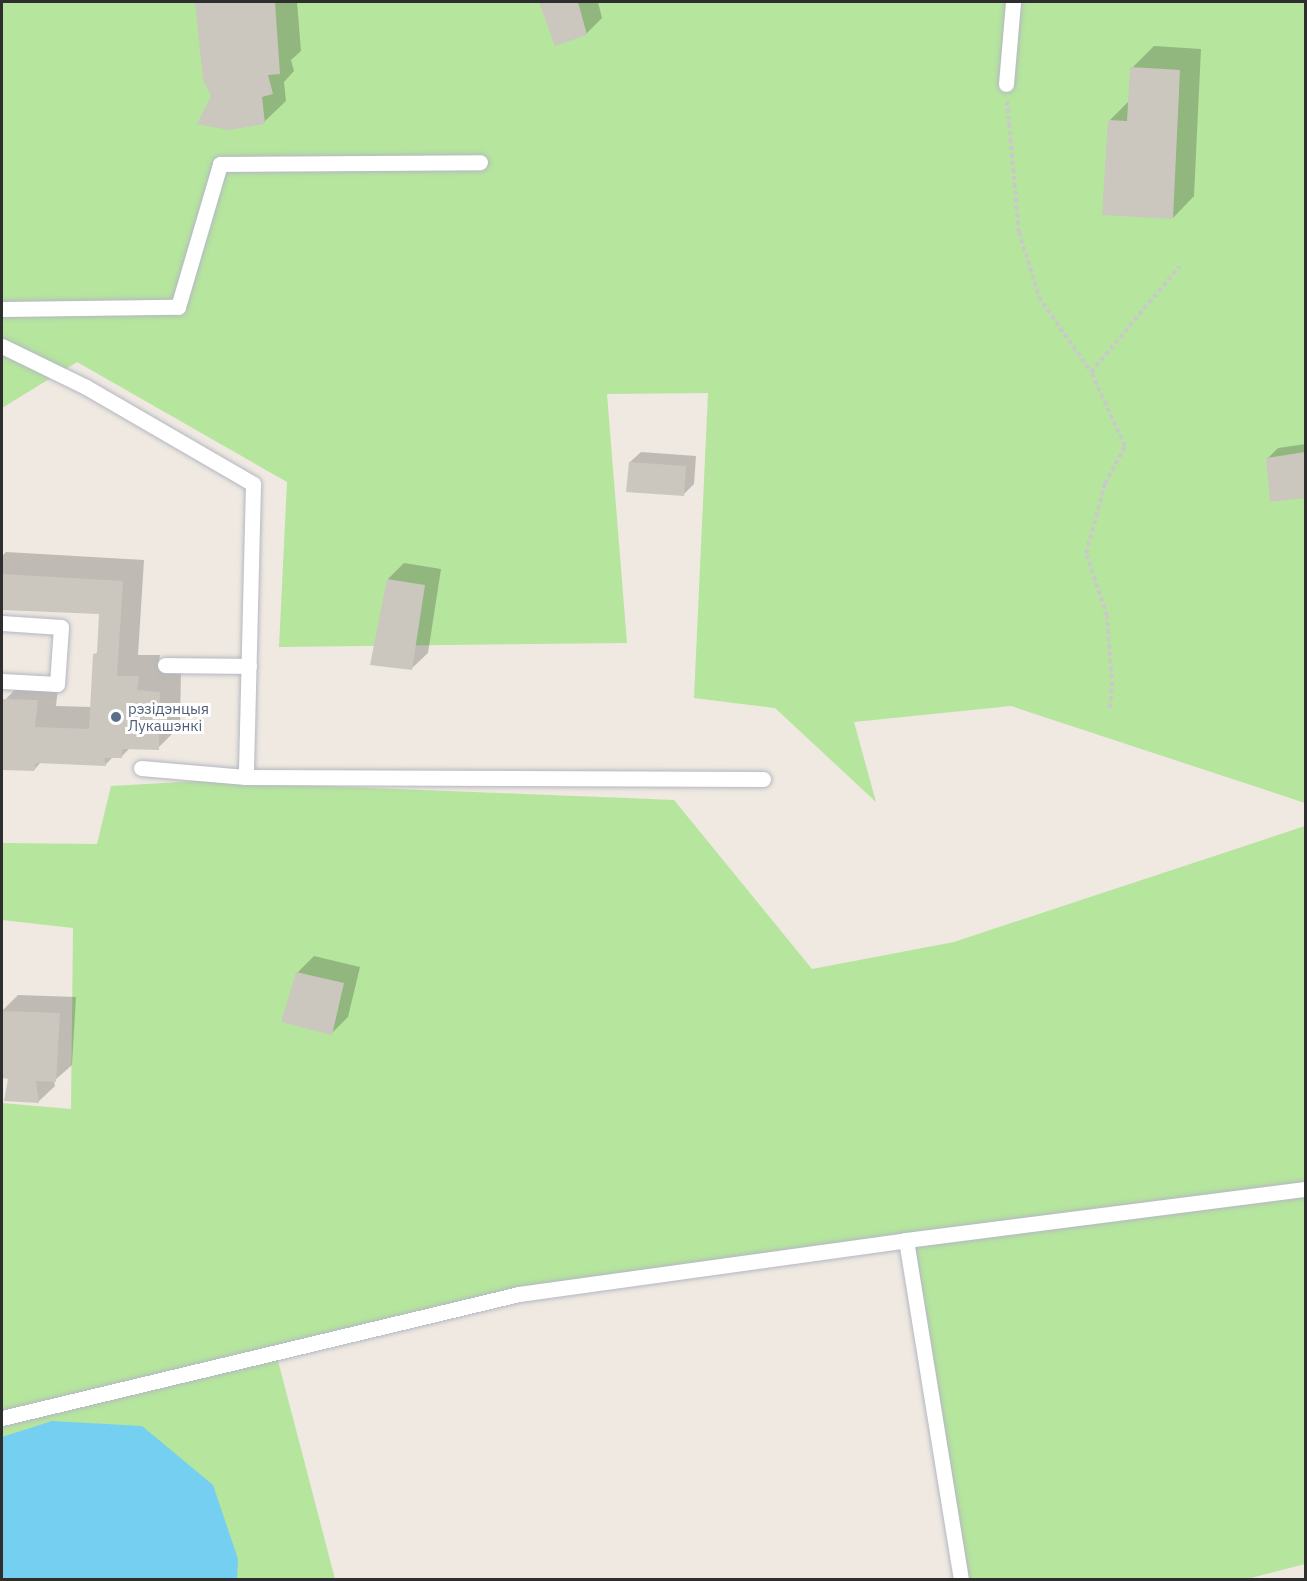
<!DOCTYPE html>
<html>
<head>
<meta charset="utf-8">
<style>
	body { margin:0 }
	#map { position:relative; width:1307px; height:1581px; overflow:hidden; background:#efe9e1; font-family:"IBM Plex Sans",sans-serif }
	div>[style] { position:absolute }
	.green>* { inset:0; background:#b6e59e }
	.water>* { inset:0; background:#75cff0 }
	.shadow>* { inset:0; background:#0003 }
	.building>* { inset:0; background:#cbc7bf }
	.path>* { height:4px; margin-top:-2px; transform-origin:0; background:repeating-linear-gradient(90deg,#c9c9c9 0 4.5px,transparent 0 7.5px) }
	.roads { filter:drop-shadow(0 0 2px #b4b7c1) drop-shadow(0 0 2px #b4b7c1) }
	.service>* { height:15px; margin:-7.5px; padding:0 7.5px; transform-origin:7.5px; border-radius:7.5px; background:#fff }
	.dots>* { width:16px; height:16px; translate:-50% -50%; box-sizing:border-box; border:3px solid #fff; border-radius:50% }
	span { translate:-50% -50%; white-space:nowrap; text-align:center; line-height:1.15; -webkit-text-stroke:6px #fff; paint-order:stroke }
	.service-label { font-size:15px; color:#4e5e75 }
	.left { translate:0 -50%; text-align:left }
	.frame { position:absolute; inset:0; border:3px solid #2e2e2e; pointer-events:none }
</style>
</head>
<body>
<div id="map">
	<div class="green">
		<i style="clip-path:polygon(2px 2px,1305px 2px,1305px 803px,1011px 706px,854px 722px,876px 802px,775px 708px,694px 698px,708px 393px,607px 394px,627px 643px,279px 647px,287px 482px,77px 362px,2px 408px)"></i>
		<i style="clip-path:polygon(198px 781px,674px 800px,812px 969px,954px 942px,1305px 826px,1305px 1564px,1243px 1580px,961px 1579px,907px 1241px,519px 1294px,276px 1353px,335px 1579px,2px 1579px,2px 1103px,71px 1109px,73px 928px,2px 920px,2px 843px,97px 844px,111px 786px)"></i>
	</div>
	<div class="water">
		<i style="clip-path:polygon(52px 1421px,142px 1426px,213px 1485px,238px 1559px,237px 1579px,2px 1579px,2px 1437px)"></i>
	</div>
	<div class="shadow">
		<i style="clip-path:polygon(196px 2px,297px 2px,301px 51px,291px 60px,294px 71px,284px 82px,286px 101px,264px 122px,213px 96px,205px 79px)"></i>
		<i style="clip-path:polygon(541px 2px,598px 2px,602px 18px,586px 34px,556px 44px)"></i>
		<i style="clip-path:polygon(1154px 46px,1201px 49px,1194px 196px,1173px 218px,1109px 121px,1130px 100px,1132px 68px)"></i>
		<i style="clip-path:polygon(1306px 444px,1306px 496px,1271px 500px,1267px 459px,1278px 448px)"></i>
		<i style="clip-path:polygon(641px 452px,696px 456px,694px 484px,683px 495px,630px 462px)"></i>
		<i style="clip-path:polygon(6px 552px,144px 560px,138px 655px,160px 655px,158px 669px,181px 671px,180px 726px,158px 748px,130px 748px,121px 757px,113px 757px,105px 765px,41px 762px,34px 770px,2px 768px,5px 700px,26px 678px,59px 679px,56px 706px,91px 707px,95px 655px,98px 651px,101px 613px,2px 608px,2px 556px)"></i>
		<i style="clip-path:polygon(404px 563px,441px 569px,428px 653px,411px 669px,388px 579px)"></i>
		<i style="clip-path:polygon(314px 956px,360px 967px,348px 1017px,332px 1033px,297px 973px)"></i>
		<i style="clip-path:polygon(18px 995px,76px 997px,72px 1065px,54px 1081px,55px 1086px,38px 1102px,10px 1078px,2px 1077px,2px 1011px)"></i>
	</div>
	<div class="building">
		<i style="clip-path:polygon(195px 2px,275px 2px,280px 74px,268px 75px,273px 94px,262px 97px,265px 124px,229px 130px,197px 124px,211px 96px,203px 80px)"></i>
		<i style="clip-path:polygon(539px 2px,578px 2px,587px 35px,555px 46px)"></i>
		<i style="clip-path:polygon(1130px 67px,1180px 70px,1173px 219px,1102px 215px,1108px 120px,1127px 121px)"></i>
		<i style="clip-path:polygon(1305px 452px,1305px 498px,1270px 502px,1266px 458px)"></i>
		<i style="clip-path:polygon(629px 462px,686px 466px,684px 496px,626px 492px)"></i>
		<i style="clip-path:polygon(2px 574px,123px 581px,117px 676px,139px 676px,137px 690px,160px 692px,159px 750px,122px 749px,122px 758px,104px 758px,106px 766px,36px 763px,34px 771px,2px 770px,3px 699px,38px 700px,35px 727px,89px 729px,93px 654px,97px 653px,99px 614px,2px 610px)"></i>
		<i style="clip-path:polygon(387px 579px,425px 585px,412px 670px,370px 665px)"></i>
		<i style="clip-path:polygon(296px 972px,344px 983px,332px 1035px,281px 1022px)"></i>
		<i style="clip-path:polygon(2px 1011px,60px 1013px,56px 1082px,36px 1081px,39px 1103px,4px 1101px,8px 1079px,2px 1078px)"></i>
	</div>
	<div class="path">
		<i style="left:1007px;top:101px;width:132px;rotate:84.8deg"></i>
		<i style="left:1019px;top:232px;width:68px;rotate:72.9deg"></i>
		<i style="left:1039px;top:297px;width:91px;rotate:55.3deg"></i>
		<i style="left:1110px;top:708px;width:22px;rotate:-85deg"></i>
		<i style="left:1112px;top:686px;width:70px;rotate:-94.1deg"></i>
		<i style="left:1107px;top:616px;width:66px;rotate:-108.4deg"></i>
		<i style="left:1086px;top:553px;width:72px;rotate:-74.6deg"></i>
		<i style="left:1105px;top:484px;width:43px;rotate:-62.2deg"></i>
		<i style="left:1125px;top:446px;width:81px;rotate:-114.7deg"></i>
		<i style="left:1091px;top:372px;width:138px;rotate:-50deg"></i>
	</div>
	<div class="roads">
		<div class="service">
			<i style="left:1006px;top:84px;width:82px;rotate:-85.1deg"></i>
			<i style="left:2px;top:309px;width:176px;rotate:-0.7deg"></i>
			<i style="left:178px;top:307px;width:149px;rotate:-73.6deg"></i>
			<i style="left:220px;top:164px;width:260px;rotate:-0.4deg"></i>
			<i style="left:2px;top:346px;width:93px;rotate:26deg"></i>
			<i style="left:86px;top:387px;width:193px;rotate:30.1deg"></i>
			<i style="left:253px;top:484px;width:293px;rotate:91.4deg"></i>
			<i style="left:246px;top:777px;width:517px;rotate:0.22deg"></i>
			<i style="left:2px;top:623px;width:59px;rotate:3.9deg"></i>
			<i style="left:61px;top:627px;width:57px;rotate:94deg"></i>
			<i style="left:57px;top:684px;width:55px;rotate:-176.9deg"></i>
			<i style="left:165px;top:665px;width:84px;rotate:0.7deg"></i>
			<i style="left:141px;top:768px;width:105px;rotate:4.9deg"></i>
			<i style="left:906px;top:1240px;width:344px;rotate:80.8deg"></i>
			<i style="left:2px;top:1418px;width:532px;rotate:-13.49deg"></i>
			<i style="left:519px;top:1294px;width:391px;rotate:-7.9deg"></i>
			<i style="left:906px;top:1240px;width:403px;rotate:-7.3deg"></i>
		</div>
	</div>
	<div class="dots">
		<i style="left:116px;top:717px;background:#5c6f8a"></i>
	</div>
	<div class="service-label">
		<span class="left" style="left:128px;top:717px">рэзідэнцыя<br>Лукашэнкі</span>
	</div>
	<div class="frame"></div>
</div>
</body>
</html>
